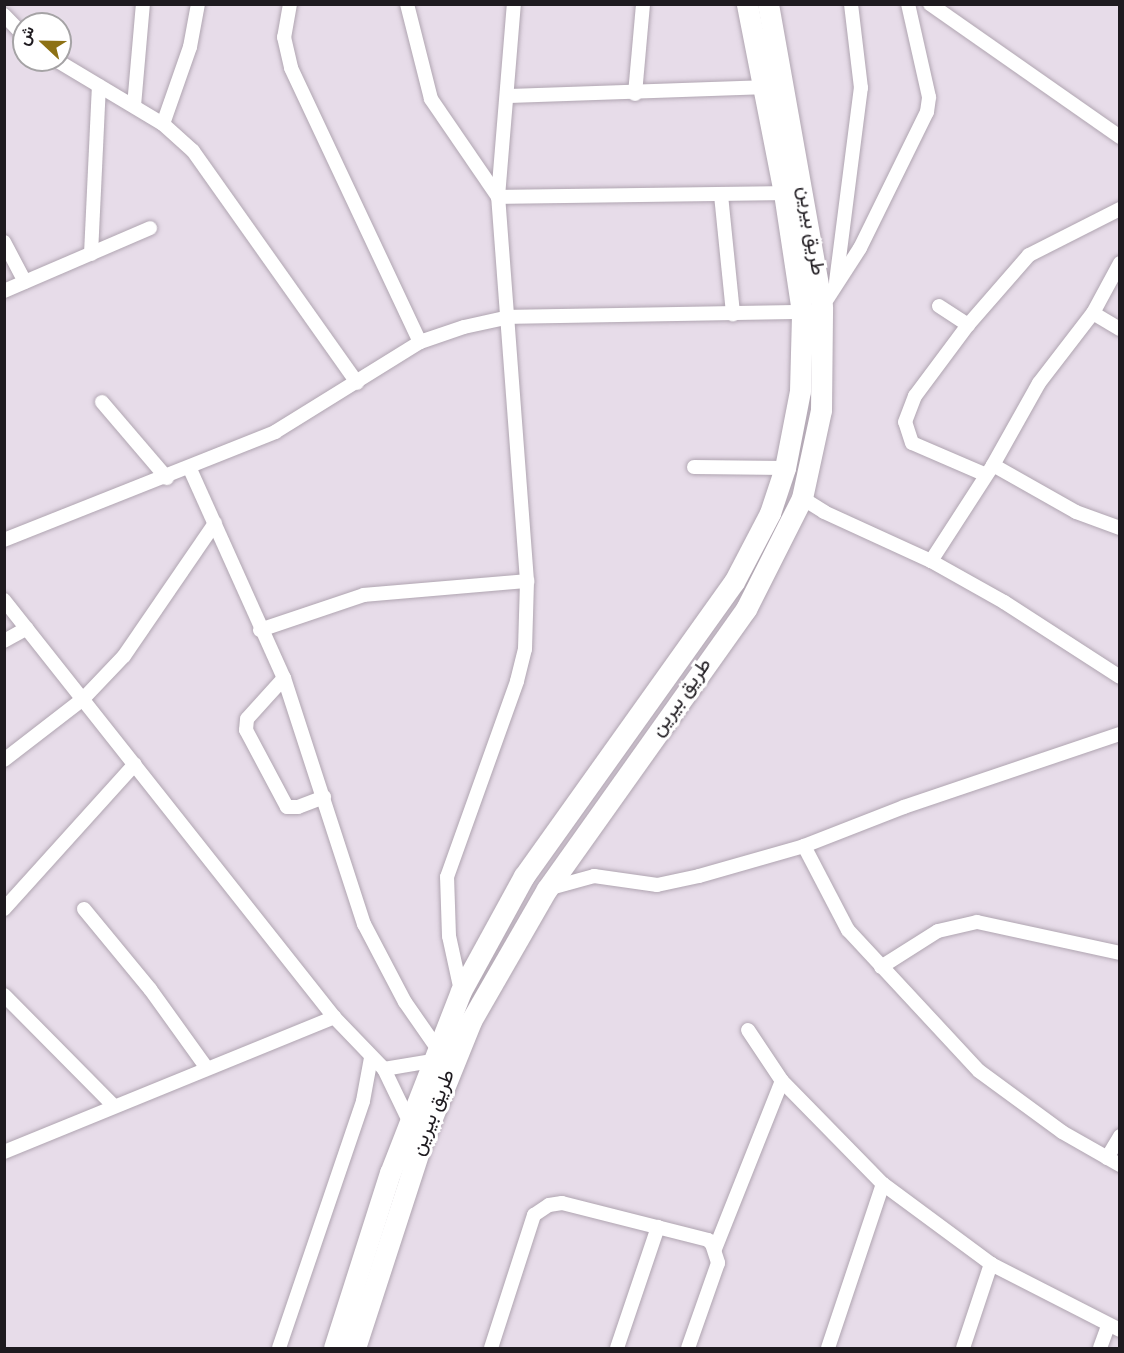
<!DOCTYPE html>
<html>
<head>
<meta charset="utf-8">
<style>
	body { margin:0 }
	#map { position:relative; width:1124px; height:1353px; overflow:hidden; background:#e7dce9; font-family:Overpass,Vazirmatn,sans-serif }
	div>[style] { position:absolute }
	.roads { filter:drop-shadow(0 0 2px #b0a5b1) drop-shadow(0 0 2px #b0a5b1) }
	.minor>* { height:14px; margin:-7px; padding:0 7px; transform-origin:7px; border-radius:7px; background:#fff }
	.primary>* { height:21px; margin:-10.5px; padding:0 10.5px; transform-origin:10.5px; border-radius:10.5px; background:#fff }
	span { translate:-50% -50%; white-space:nowrap; text-align:center; line-height:1.15; -webkit-text-stroke:6px #fff; paint-order:stroke }
	.street-label { font-size:20px; color:#1e1a1f }
	.frame { position:absolute; inset:0; border:6px solid #1e1a1f; pointer-events:none }
	.north { position:absolute; left:12px; top:12px; width:60px; height:60px; box-sizing:border-box; background:#fff; border:2px solid #a5a3a5; border-radius:50%; rotate:292deg; font-size:16px; font-weight:700; line-height:24px; text-align:center; color:#1e1a1f }
	.north::after { content:''; display:block; margin:auto; width:21px; height:27px; background:#8d7114; clip-path:polygon(50% 0,100% 100%,50% 72%,0 100%) }
</style>
</head>
<body>
<div id="map">
	<div class="roads">
		<div class="minor">
			<i style="left:290px;top:4px;width:34px;rotate:100deg"></i>
			<i style="left:284px;top:37px;width:32px;rotate:77deg"></i>
			<i style="left:291px;top:68px;width:303px;rotate:64.8deg"></i>
			<i style="left:407px;top:4px;width:98px;rotate:75.8deg"></i>
			<i style="left:431px;top:99px;width:119px;rotate:55.6deg"></i>
			<i style="left:498px;top:197px;width:286px;rotate:-0.8deg"></i>
			<i style="left:930px;top:4px;width:232px;rotate:35deg"></i>
			<i style="left:4px;top:15px;width:29px;rotate:46deg"></i>
			<i style="left:56px;top:60px;width:125px;rotate:30.9deg"></i>
			<i style="left:163px;top:124px;width:40px;rotate:42deg"></i>
			<i style="left:193px;top:151px;width:284px;rotate:54.7deg"></i>
			<i style="left:635px;top:94px;width:90px;rotate:-84.9deg"></i>
			<i style="left:509px;top:96px;width:253px;rotate:-2deg"></i>
			<i style="left:134px;top:106px;width:102px;rotate:-85deg"></i>
			<i style="left:163px;top:124px;width:82px;rotate:-70.7deg"></i>
			<i style="left:190px;top:47px;width:44px;rotate:-79.5deg"></i>
			<i style="left:721px;top:195px;width:120px;rotate:84.2deg"></i>
			<i style="left:4px;top:242px;width:45px;rotate:62.3deg"></i>
			<i style="left:91px;top:254px;width:168px;rotate:-87.3deg"></i>
			<i style="left:836px;top:282px;width:196px;rotate:-82.7deg"></i>
			<i style="left:861px;top:88px;width:85px;rotate:-96.8deg"></i>
			<i style="left:4px;top:291px;width:159px;rotate:-23.3deg"></i>
			<i style="left:939px;top:306px;width:35px;rotate:33deg"></i>
			<i style="left:822px;top:307px;width:70px;rotate:-57.2deg"></i>
			<i style="left:860px;top:248px;width:152px;rotate:-63.8deg"></i>
			<i style="left:927px;top:112px;width:15px;rotate:-82deg"></i>
			<i style="left:929px;top:97px;width:95px;rotate:-102.7deg"></i>
			<i style="left:1093px;top:313px;width:31px;rotate:31deg"></i>
			<i style="left:102px;top:402px;width:100px;rotate:49.5deg"></i>
			<i style="left:993px;top:465px;width:94px;rotate:-60.7deg"></i>
			<i style="left:1039px;top:383px;width:88px;rotate:-52.4deg"></i>
			<i style="left:1093px;top:313px;width:57px;rotate:-61.6deg"></i>
			<i style="left:694px;top:467px;width:91px;rotate:0.6deg"></i>
			<i style="left:190px;top:469px;width:229px;rotate:65.8deg"></i>
			<i style="left:284px;top:678px;width:259px;rotate:72deg"></i>
			<i style="left:364px;top:924px;width:88px;rotate:62.3deg"></i>
			<i style="left:405px;top:1002px;width:56px;rotate:55.2deg"></i>
			<i style="left:984px;top:474px;width:78px;rotate:-156.7deg"></i>
			<i style="left:912px;top:443px;width:22px;rotate:-108deg"></i>
			<i style="left:905px;top:422px;width:28px;rotate:-69deg"></i>
			<i style="left:915px;top:396px;width:89px;rotate:-53.3deg"></i>
			<i style="left:968px;top:325px;width:93px;rotate:-48.9deg"></i>
			<i style="left:1029px;top:255px;width:102px;rotate:-26.8deg"></i>
			<i style="left:802px;top:498px;width:26px;rotate:32deg"></i>
			<i style="left:824px;top:512px;width:118px;rotate:24.6deg"></i>
			<i style="left:931px;top:561px;width:84px;rotate:29.3deg"></i>
			<i style="left:1004px;top:602px;width:138px;rotate:32.9deg"></i>
			<i style="left:4px;top:540px;width:292px;rotate:-21.7deg"></i>
			<i style="left:275px;top:432px;width:171px;rotate:-31.8deg"></i>
			<i style="left:420px;top:342px;width:46px;rotate:-18.8deg"></i>
			<i style="left:464px;top:327px;width:46px;rotate:-12.5deg"></i>
			<i style="left:509px;top:317px;width:293px;rotate:-1deg"></i>
			<i style="left:931px;top:561px;width:114px;rotate:-57.1deg"></i>
			<i style="left:993px;top:465px;width:95px;rotate:29.5deg"></i>
			<i style="left:1076px;top:512px;width:47px;rotate:20deg"></i>
			<i style="left:4px;top:600px;width:532px;rotate:51.64deg"></i>
			<i style="left:334px;top:1017px;width:72px;rotate:46.1deg"></i>
			<i style="left:384px;top:1069px;width:58px;rotate:64.3deg"></i>
			<i style="left:260px;top:630px;width:110px;rotate:-18.6deg"></i>
			<i style="left:364px;top:595px;width:164px;rotate:-4.9deg"></i>
			<i style="left:4px;top:641px;width:26px;rotate:-29deg"></i>
			<i style="left:284px;top:678px;width:55px;rotate:132.1deg"></i>
			<i style="left:247px;top:719px;width:11px;rotate:95deg"></i>
			<i style="left:246px;top:730px;width:87px;rotate:62deg"></i>
			<i style="left:287px;top:807px;width:11px"></i>
			<i style="left:298px;top:807px;width:28px;rotate:-21deg"></i>
			<i style="left:4px;top:760px;width:100px;rotate:-37.7deg"></i>
			<i style="left:83px;top:699px;width:59px;rotate:-46.4deg"></i>
			<i style="left:124px;top:656px;width:161px;rotate:-55.6deg"></i>
			<i style="left:804px;top:846px;width:95px;rotate:62.4deg"></i>
			<i style="left:848px;top:930px;width:192px;rotate:47.1deg"></i>
			<i style="left:979px;top:1071px;width:103px;rotate:36.3deg"></i>
			<i style="left:1062px;top:1132px;width:67px;rotate:29.6deg"></i>
			<i style="left:547px;top:889px;width:49px;rotate:-15.5deg"></i>
			<i style="left:594px;top:876px;width:64px;rotate:8.1deg"></i>
			<i style="left:657px;top:885px;width:43px;rotate:-12.1deg"></i>
			<i style="left:699px;top:876px;width:109px;rotate:-15.9deg"></i>
			<i style="left:804px;top:846px;width:107px;rotate:-21.3deg"></i>
			<i style="left:904px;top:807px;width:228px;rotate:-18.7deg"></i>
			<i style="left:4px;top:909px;width:195px;rotate:-47.9deg"></i>
			<i style="left:84px;top:909px;width:104px;rotate:50.5deg"></i>
			<i style="left:150px;top:989px;width:96px;rotate:54.3deg"></i>
			<i style="left:881px;top:967px;width:67px;rotate:-32.3deg"></i>
			<i style="left:938px;top:931px;width:40px;rotate:-13deg"></i>
			<i style="left:977px;top:922px;width:146px;rotate:12.2deg"></i>
			<i style="left:461px;top:991px;width:56px;rotate:-102.3deg"></i>
			<i style="left:449px;top:936px;width:59px;rotate:-91.9deg"></i>
			<i style="left:447px;top:877px;width:208px;rotate:-70.3deg"></i>
			<i style="left:517px;top:681px;width:33px;rotate:-76deg"></i>
			<i style="left:525px;top:649px;width:68px;rotate:-88.3deg"></i>
			<i style="left:527px;top:581px;width:385px;rotate:-94.3deg"></i>
			<i style="left:498px;top:197px;width:194px;rotate:-85.3deg"></i>
			<i style="left:4px;top:995px;width:155px;rotate:45.3deg"></i>
			<i style="left:748px;top:1030px;width:61px;rotate:56.3deg"></i>
			<i style="left:782px;top:1081px;width:144px;rotate:45.6deg"></i>
			<i style="left:883px;top:1184px;width:134px;rotate:36.5deg"></i>
			<i style="left:991px;top:1264px;width:145px;rotate:27.1deg"></i>
			<i style="left:384px;top:1069px;width:49px;rotate:-9.5deg"></i>
			<i style="left:4px;top:1152px;width:357px;rotate:-22.2deg"></i>
			<i style="left:1107px;top:1158px;width:26px;rotate:-59deg"></i>
			<i style="left:715px;top:1249px;width:181px;rotate:-68.3deg"></i>
			<i style="left:279px;top:1348px;width:261px;rotate:-71.2deg"></i>
			<i style="left:363px;top:1101px;width:44px;rotate:-79.5deg"></i>
			<i style="left:491px;top:1348px;width:140px;rotate:-72.1deg"></i>
			<i style="left:534px;top:1215px;width:18px;rotate:-34deg"></i>
			<i style="left:549px;top:1205px;width:13px;rotate:-9deg"></i>
			<i style="left:562px;top:1203px;width:151px;rotate:14.2deg"></i>
			<i style="left:708px;top:1240px;width:6px;rotate:45deg"></i>
			<i style="left:712px;top:1244px;width:20px;rotate:72deg"></i>
			<i style="left:718px;top:1263px;width:90px;rotate:109.4deg"></i>
			<i style="left:617px;top:1348px;width:128px;rotate:-71.3deg"></i>
			<i style="left:828px;top:1348px;width:173px;rotate:-71.5deg"></i>
			<i style="left:963px;top:1348px;width:89px;rotate:-71.6deg"></i>
			<i style="left:1100px;top:1348px;width:23px;rotate:-70deg"></i>
		</div>
		<div class="primary">
			<i style="left:334px;top:1348px;width:184px;rotate:-72.3deg"></i>
			<i style="left:390px;top:1173px;width:195px;rotate:-68.7deg"></i>
			<i style="left:461px;top:991px;width:131px;rotate:-61.3deg"></i>
			<i style="left:524px;top:876px;width:361px;rotate:-54.5deg"></i>
			<i style="left:734px;top:582px;width:78px;rotate:-62.4deg"></i>
			<i style="left:770px;top:513px;width:47px;rotate:-71.6deg"></i>
			<i style="left:785px;top:468px;width:78px;rotate:-79deg"></i>
			<i style="left:800px;top:391px;width:79px;rotate:-88.5deg"></i>
			<i style="left:802px;top:312px;width:120px;rotate:-98.6deg"></i>
			<i style="left:784px;top:193px;width:193px;rotate:-101.1deg"></i>
			<i style="left:355px;top:1348px;width:213px;rotate:-72deg"></i>
			<i style="left:421px;top:1145px;width:134px;rotate:-68deg"></i>
			<i style="left:471px;top:1021px;width:152px;rotate:-60.1deg"></i>
			<i style="left:547px;top:889px;width:344px;rotate:-54.6deg"></i>
			<i style="left:746px;top:609px;width:124px;rotate:-63.2deg"></i>
			<i style="left:802px;top:498px;width:90px;rotate:-77.8deg"></i>
			<i style="left:821px;top:410px;width:103px;rotate:-89.4deg"></i>
			<i style="left:822px;top:307px;width:308px;rotate:-100.1deg"></i>
		</div>
	</div>
	<div class="street-label">
		<span style="left:810px;top:231px;rotate:81deg">طريق بيرين</span>
		<span style="left:682px;top:698px;rotate:-55deg">طريق بيرين</span>
		<span style="left:434px;top:1113px;rotate:-69deg">طريق بيرين</span>
	</div>
	<div class="frame"></div>
	<div class="north">ش</div>
</div>
</body>
</html>
